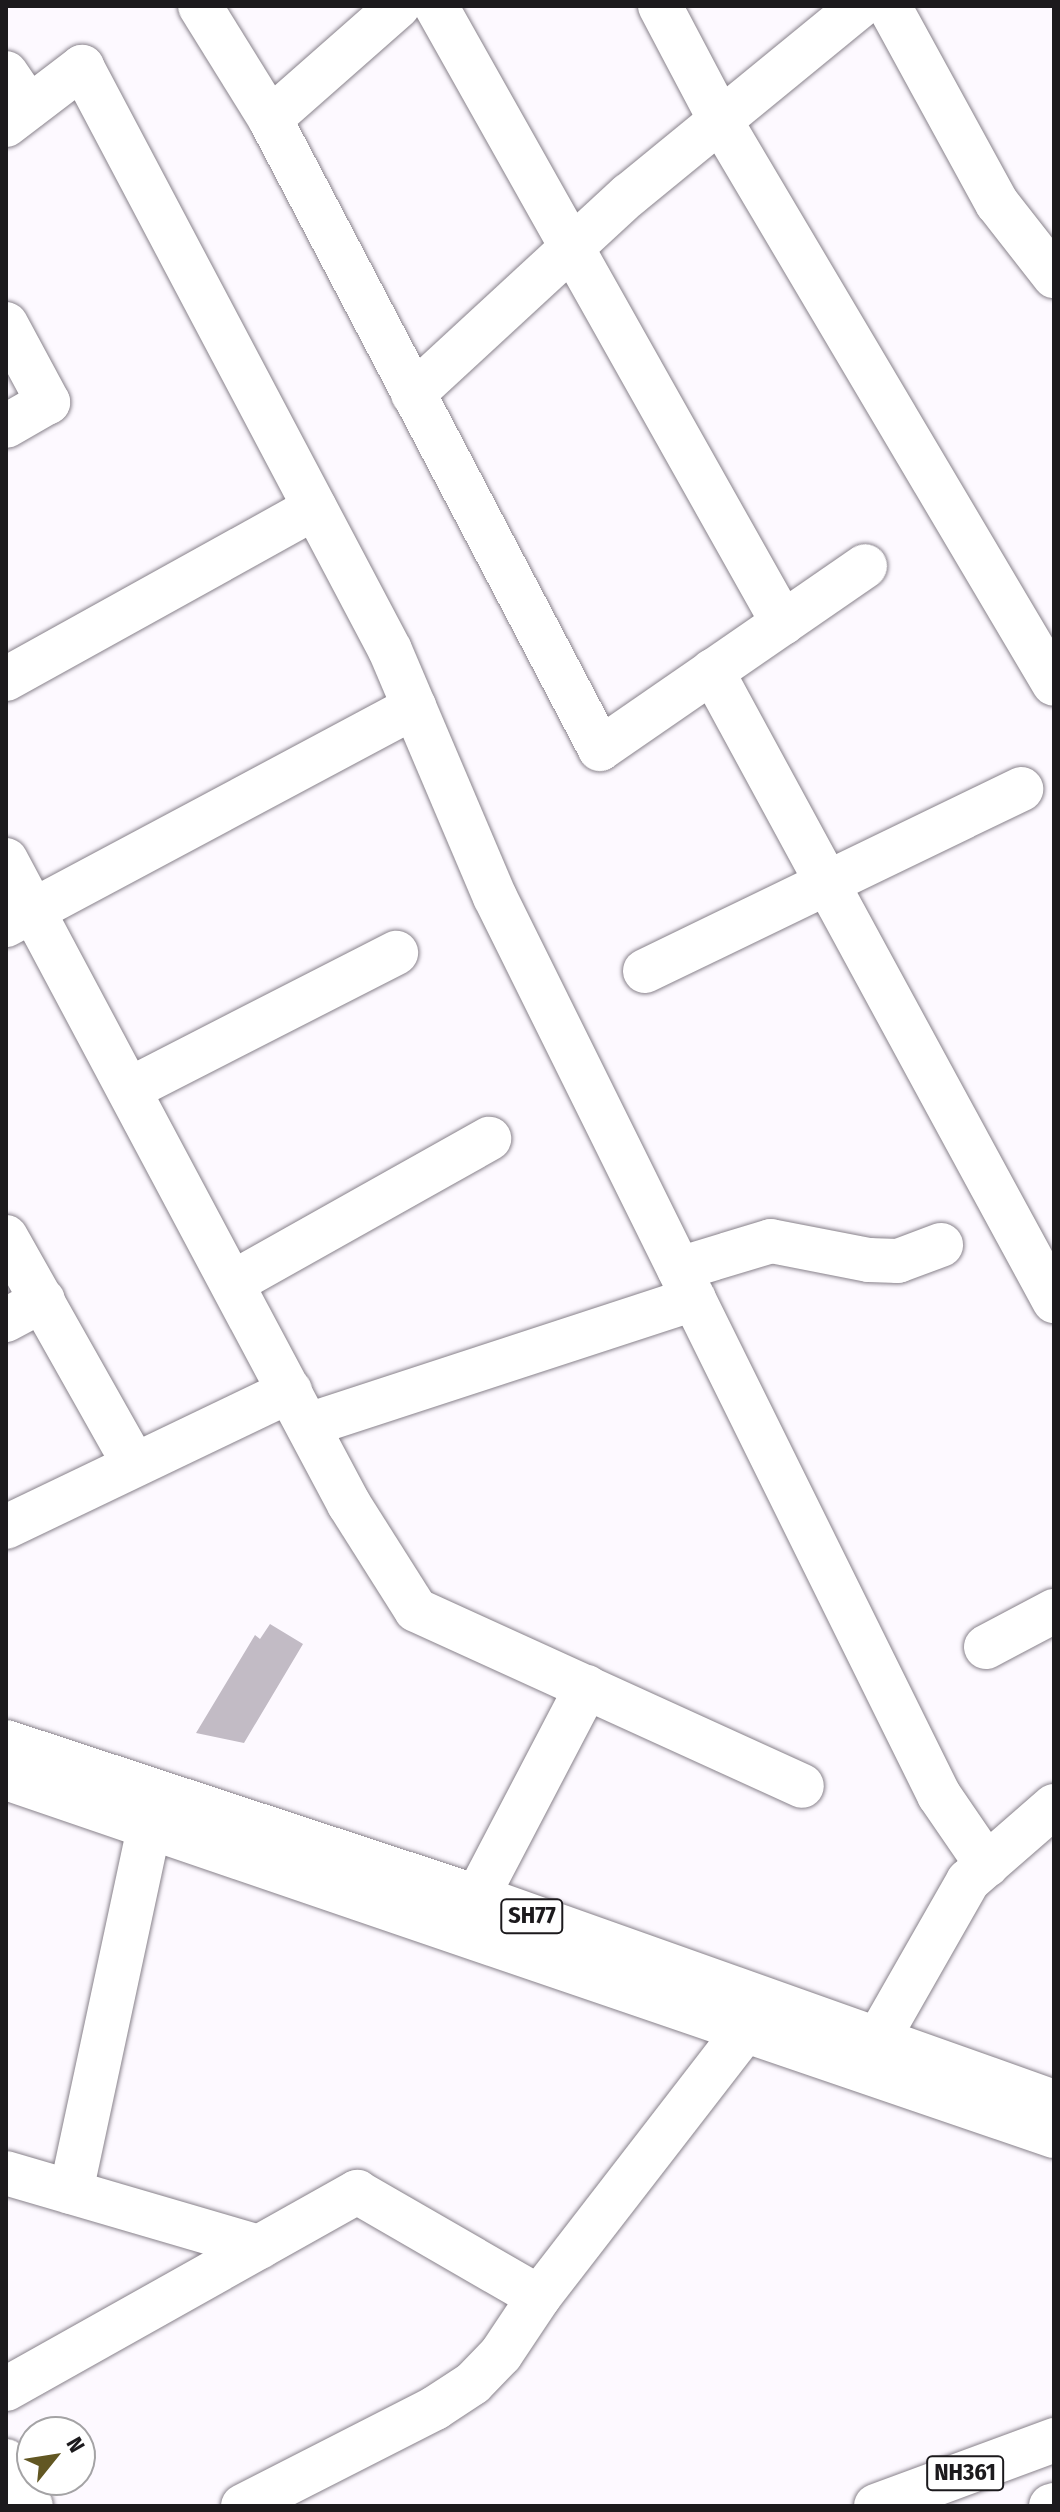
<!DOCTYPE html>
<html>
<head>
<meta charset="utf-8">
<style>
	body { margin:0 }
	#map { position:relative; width:1060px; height:2512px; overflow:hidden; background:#fdf9ff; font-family:"Fira Sans Condensed",sans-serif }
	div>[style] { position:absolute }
	.building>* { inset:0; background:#c2bbc5 }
	.roads { filter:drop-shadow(0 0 2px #88828b) drop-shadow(0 0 2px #88828b) }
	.minor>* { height:44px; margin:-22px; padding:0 22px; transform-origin:22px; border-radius:22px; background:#fff }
	.major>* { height:44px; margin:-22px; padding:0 22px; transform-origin:22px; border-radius:22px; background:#fff }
	.highway>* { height:44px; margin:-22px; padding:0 22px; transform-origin:22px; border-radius:22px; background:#fff }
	span { translate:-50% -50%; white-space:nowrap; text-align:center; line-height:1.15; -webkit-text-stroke:6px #fff; paint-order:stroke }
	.shield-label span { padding:2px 6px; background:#fff; border:2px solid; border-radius:6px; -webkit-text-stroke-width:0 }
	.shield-label { font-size:24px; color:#1c1a1d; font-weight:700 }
	.frame { position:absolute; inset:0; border:8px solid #1c1a1d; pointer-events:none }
	.north { position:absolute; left:16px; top:2416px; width:80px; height:80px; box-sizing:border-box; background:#fff; border:2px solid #a4a3a5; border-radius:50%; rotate:60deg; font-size:22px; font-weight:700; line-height:32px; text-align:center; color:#1c1a1d }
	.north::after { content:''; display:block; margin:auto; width:28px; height:36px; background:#625723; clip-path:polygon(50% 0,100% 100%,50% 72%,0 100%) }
</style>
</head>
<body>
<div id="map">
	<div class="building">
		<i style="clip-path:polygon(270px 1624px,303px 1644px,244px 1743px,196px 1733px,255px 1635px,260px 1639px)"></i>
	</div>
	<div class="roads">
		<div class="minor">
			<i style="left:200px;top:6px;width:133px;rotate:58.2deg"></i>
			<i style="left:270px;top:119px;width:711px;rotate:62.35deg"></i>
			<i style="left:600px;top:749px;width:322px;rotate:-34.6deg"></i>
			<i style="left:436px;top:6px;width:708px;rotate:60.65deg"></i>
			<i style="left:660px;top:6px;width:129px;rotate:62.2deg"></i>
			<i style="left:720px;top:120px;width:655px;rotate:59.37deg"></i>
			<i style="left:889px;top:6px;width:225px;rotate:61.3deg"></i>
			<i style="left:997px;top:203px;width:93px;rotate:52deg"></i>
			<i style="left:6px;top:73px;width:41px;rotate:55.9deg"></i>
			<i style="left:270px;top:119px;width:171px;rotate:-41.4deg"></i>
			<i style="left:6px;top:125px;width:96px;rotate:-37.3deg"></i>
			<i style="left:82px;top:67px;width:659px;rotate:62.15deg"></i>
			<i style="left:390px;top:650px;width:268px;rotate:67deg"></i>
			<i style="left:495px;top:897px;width:1002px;rotate:63.69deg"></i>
			<i style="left:939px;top:1795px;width:85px;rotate:55.6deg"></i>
			<i style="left:6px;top:324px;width:89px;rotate:61.7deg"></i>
			<i style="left:48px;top:402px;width:48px;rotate:150.3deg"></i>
			<i style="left:413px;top:394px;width:294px;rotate:-42.7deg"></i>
			<i style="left:629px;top:195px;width:298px;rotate:-39.3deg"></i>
			<i style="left:712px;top:671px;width:717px;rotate:61.5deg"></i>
			<i style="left:6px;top:679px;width:353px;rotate:-29deg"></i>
			<i style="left:6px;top:860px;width:730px;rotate:61.96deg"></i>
			<i style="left:349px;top:1504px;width:125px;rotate:57.7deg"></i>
			<i style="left:416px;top:1610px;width:424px;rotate:24.5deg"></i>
			<i style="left:6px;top:925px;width:463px;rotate:-28.1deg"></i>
			<i style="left:645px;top:971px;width:418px;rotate:-25.8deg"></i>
			<i style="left:130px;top:1089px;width:299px;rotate:-27.1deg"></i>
			<i style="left:6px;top:1237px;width:258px;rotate:60.6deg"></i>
			<i style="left:679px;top:1269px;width:96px;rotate:-16.9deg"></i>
			<i style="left:771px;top:1241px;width:100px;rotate:11deg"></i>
			<i style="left:869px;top:1260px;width:29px;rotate:2deg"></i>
			<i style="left:898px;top:1261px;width:46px;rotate:-20.4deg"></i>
			<i style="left:232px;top:1283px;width:295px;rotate:-29.3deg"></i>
			<i style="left:6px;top:1320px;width:42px;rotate:-28.4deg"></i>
			<i style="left:308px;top:1425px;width:406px;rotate:-18.1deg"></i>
			<i style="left:6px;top:1527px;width:315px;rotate:-25.6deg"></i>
			<i style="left:986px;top:1647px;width:77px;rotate:-27.9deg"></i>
			<i style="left:477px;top:1897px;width:237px;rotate:-62.4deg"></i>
			<i style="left:878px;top:2039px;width:182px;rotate:-60.3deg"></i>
			<i style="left:968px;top:1881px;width:114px;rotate:-41.1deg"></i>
			<i style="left:6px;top:2173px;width:264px;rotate:16.3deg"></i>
			<i style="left:71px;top:2192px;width:371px;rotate:-77.9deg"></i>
			<i style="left:6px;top:2389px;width:403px;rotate:-29.3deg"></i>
			<i style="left:357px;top:2192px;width:210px;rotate:30deg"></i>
			<i style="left:539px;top:2297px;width:340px;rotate:-52.3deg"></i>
			<i style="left:6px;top:2461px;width:51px;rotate:60.9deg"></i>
			<i style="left:243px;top:2506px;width:216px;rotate:-27deg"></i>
			<i style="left:435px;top:2408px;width:45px;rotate:-33.3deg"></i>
			<i style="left:473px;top:2383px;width:40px;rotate:-46deg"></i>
			<i style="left:501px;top:2354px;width:69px;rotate:-56.3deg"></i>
		</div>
		<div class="major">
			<i style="left:6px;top:1742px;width:496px;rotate:18.2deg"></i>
			<i style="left:477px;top:1897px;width:612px;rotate:19.56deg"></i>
			<i style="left:6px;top:1778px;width:1107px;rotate:18.86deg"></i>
		</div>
		<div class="highway">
			<i style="left:876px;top:2506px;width:190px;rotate:-20.3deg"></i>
			<i style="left:1051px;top:2506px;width:3px;rotate:-18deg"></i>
		</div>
	</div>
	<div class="shield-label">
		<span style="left:532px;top:1916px">SH77</span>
		<span style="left:965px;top:2473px">NH361</span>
	</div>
	<div class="frame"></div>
	<div class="north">N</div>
</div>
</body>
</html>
